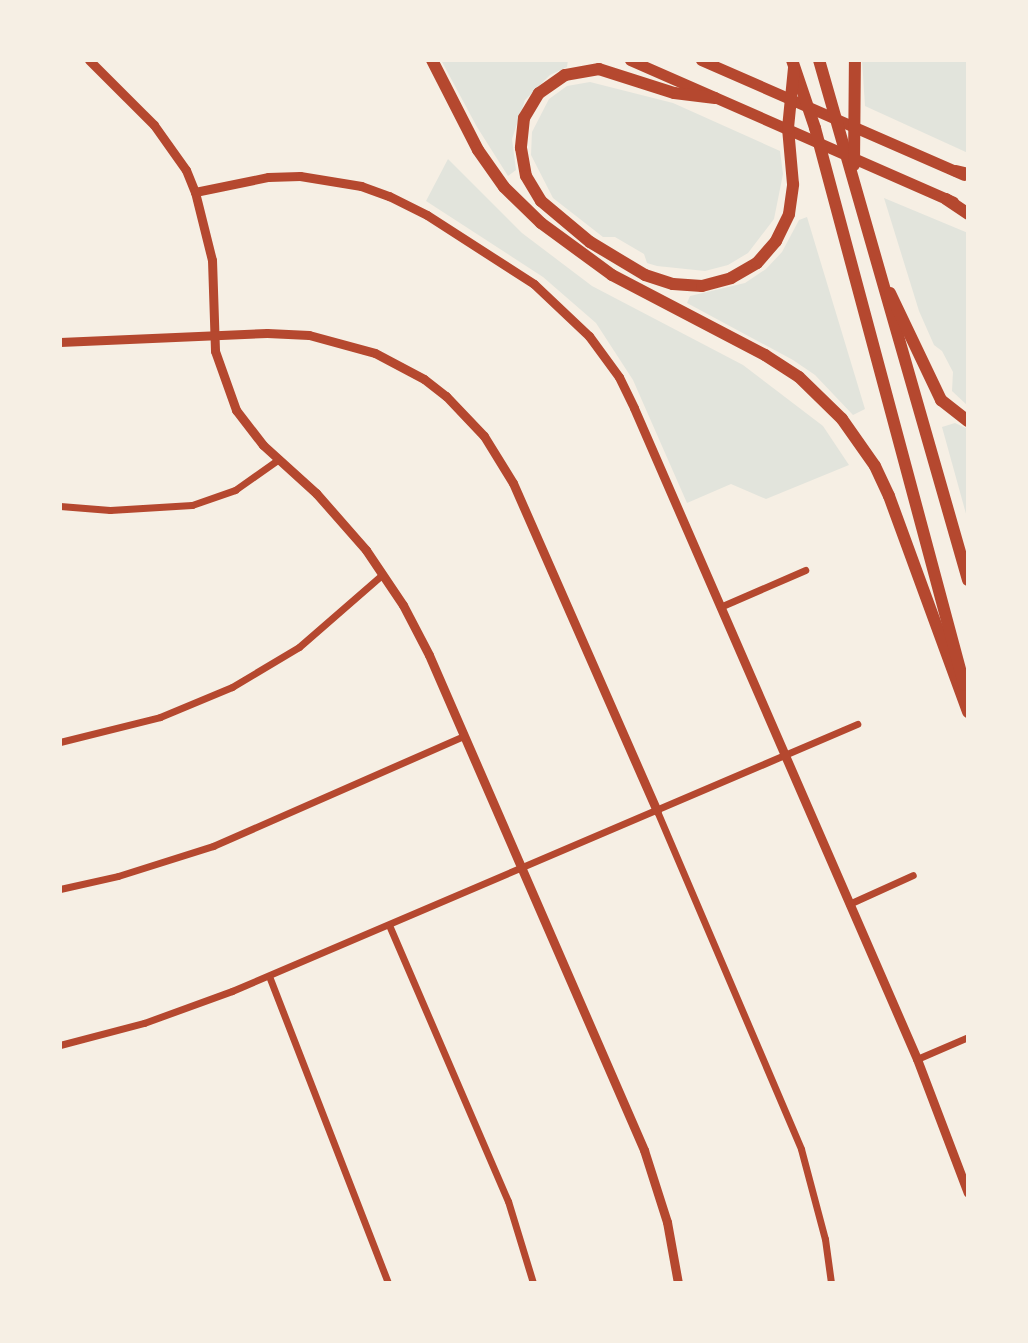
<!DOCTYPE html>
<html>
<head>
<meta charset="utf-8">
<style>
	body { margin:0 }
	#map { position:relative; width:1028px; height:1343px; overflow:hidden; background:#f6efe4; font-family:"Fira Sans Condensed",sans-serif }
	div>[style] { position:absolute }
	.green>* { inset:0; background:#e2e4dc }
	.minor>* { height:7px; margin:-3.5px; padding:0 3.5px; transform-origin:3.5px; border-radius:3.5px; background:#b5482f }
	.tertiary>* { height:9px; margin:-4.5px; padding:0 4.5px; transform-origin:4.5px; border-radius:4.5px; background:#b5482f }
	.primary>* { height:11px; margin:-5.5px; padding:0 5.5px; transform-origin:5.5px; border-radius:5.5px; background:#b5482f }
	.motorway>* { height:12px; margin:-6px; padding:0 6px; transform-origin:6px; border-radius:6px; background:#b5482f }
	span { translate:-50% -50%; white-space:nowrap; text-align:center; line-height:1.15; -webkit-text-stroke:6px #f6efe4; paint-order:stroke }
	.frame { position:absolute; inset:0; border:62px solid #f6efe4; pointer-events:none }
</style>
</head>
<body>
<div id="map">
	<div class="green">
		<i style="clip-path:polygon(441px 60px,568px 60px,567px 67px,550px 75px,525px 100px,512px 139px,516px 170px,508px 176px,477px 127px)"></i>
		<i style="clip-path:polygon(862px 60px,968px 60px,968px 153px,865px 106px)"></i>
		<i style="clip-path:polygon(590px 82px,673px 103px,780px 151px,783px 174px,774px 219px,748px 253px,728px 265px,705px 271px,657px 266px,647px 263px,644px 254px,615px 237px,603px 237px,553px 198px,531px 155px,532px 132px,549px 99px,567px 86px)"></i>
		<i style="clip-path:polygon(448px 159px,522px 233px,592px 286px,743px 365px,823px 426px,849px 465px,766px 499px,731px 484px,687px 503px,633px 380px,596px 323px,543px 277px,426px 201px)"></i>
		<i style="clip-path:polygon(884px 198px,968px 233px,968px 406px,952px 391px,953px 372px,942px 351px,934px 345px,919px 311px)"></i>
		<i style="clip-path:polygon(807px 217px,865px 409px,853px 415px,815px 375px,793px 360px,687px 303px,690px 296px,745px 283px,766px 269px,782px 252px,799px 220px)"></i>
		<i style="clip-path:polygon(955px 423px,968px 429px,968px 521px,942px 427px)"></i>
	</div>
	<div class="minor">
		<i style="left:60px;top:506px;width:50px;rotate:4.6deg"></i>
		<i style="left:110px;top:510px;width:82px;rotate:-3.5deg"></i>
		<i style="left:192px;top:505px;width:46px;rotate:-19.2deg"></i>
		<i style="left:235px;top:490px;width:54px;rotate:-35.2deg"></i>
		<i style="left:720px;top:607px;width:93px;rotate:-23.5deg"></i>
		<i style="left:60px;top:742px;width:103px;rotate:-14deg"></i>
		<i style="left:160px;top:717px;width:78px;rotate:-22.6deg"></i>
		<i style="left:232px;top:687px;width:78px;rotate:-30.8deg"></i>
		<i style="left:299px;top:647px;width:111px;rotate:-41deg"></i>
		<i style="left:657px;top:811px;width:367px;rotate:66.9deg"></i>
		<i style="left:801px;top:1149px;width:93px;rotate:75.1deg"></i>
		<i style="left:825px;top:1239px;width:44px;rotate:82.2deg"></i>
		<i style="left:60px;top:889px;width:59px;rotate:-12.6deg"></i>
		<i style="left:118px;top:876px;width:100px;rotate:-17.5deg"></i>
		<i style="left:213px;top:846px;width:274px;rotate:-23.7deg"></i>
		<i style="left:849px;top:904px;width:70px;rotate:-24.4deg"></i>
		<i style="left:389px;top:925px;width:301px;rotate:66.7deg"></i>
		<i style="left:508px;top:1201px;width:86px;rotate:73deg"></i>
		<i style="left:269px;top:976px;width:329px;rotate:68.8deg"></i>
		<i style="left:60px;top:1045px;width:87px;rotate:-14.7deg"></i>
		<i style="left:144px;top:1023px;width:94px;rotate:-20deg"></i>
		<i style="left:232px;top:991px;width:680px;rotate:-23.13deg"></i>
		<i style="left:917px;top:1059px;width:56px;rotate:-23.3deg"></i>
	</div>
	<div class="tertiary">
		<i style="left:89px;top:60px;width:92px;rotate:45deg"></i>
		<i style="left:154px;top:125px;width:55px;rotate:54.6deg"></i>
		<i style="left:186px;top:170px;width:24px;rotate:68deg"></i>
		<i style="left:195px;top:192px;width:70px;rotate:76deg"></i>
		<i style="left:212px;top:260px;width:91px;rotate:88.1deg"></i>
		<i style="left:215px;top:351px;width:63px;rotate:70.4deg"></i>
		<i style="left:236px;top:410px;width:44px;rotate:52.4deg"></i>
		<i style="left:263px;top:445px;width:72px;rotate:42.2deg"></i>
		<i style="left:316px;top:493px;width:76px;rotate:48.7deg"></i>
		<i style="left:366px;top:550px;width:66px;rotate:56.1deg"></i>
		<i style="left:403px;top:605px;width:56px;rotate:62.5deg"></i>
		<i style="left:429px;top:655px;width:540px;rotate:66.52deg"></i>
		<i style="left:644px;top:1150px;width:76px;rotate:72.3deg"></i>
		<i style="left:667px;top:1222px;width:62px;rotate:79.8deg"></i>
		<i style="left:195px;top:192px;width:75px;rotate:-11.6deg"></i>
		<i style="left:268px;top:177px;width:32px;rotate:-2deg"></i>
		<i style="left:300px;top:176px;width:62px;rotate:9.3deg"></i>
		<i style="left:361px;top:186px;width:30px;rotate:20deg"></i>
		<i style="left:389px;top:196px;width:42px;rotate:26.6deg"></i>
		<i style="left:427px;top:215px;width:127px;rotate:32.8deg"></i>
		<i style="left:534px;top:284px;width:76px;rotate:43.4deg"></i>
		<i style="left:589px;top:336px;width:51px;rotate:53.8deg"></i>
		<i style="left:619px;top:377px;width:34px;rotate:64deg"></i>
		<i style="left:634px;top:408px;width:710px;rotate:66.5deg"></i>
		<i style="left:917px;top:1059px;width:143px;rotate:69.2deg"></i>
		<i style="left:60px;top:342px;width:207px;rotate:-2.5deg"></i>
		<i style="left:267px;top:333px;width:42px;rotate:2.7deg"></i>
		<i style="left:309px;top:335px;width:68px;rotate:15.3deg"></i>
		<i style="left:375px;top:353px;width:55px;rotate:28deg"></i>
		<i style="left:424px;top:379px;width:28px;rotate:38deg"></i>
		<i style="left:446px;top:396px;width:55px;rotate:46.5deg"></i>
		<i style="left:484px;top:436px;width:55px;rotate:58.3deg"></i>
		<i style="left:513px;top:483px;width:358px;rotate:66.3deg"></i>
	</div>
	<div class="primary">
		<i style="left:630px;top:60px;width:353px;rotate:23.7deg"></i>
		<i style="left:701px;top:60px;width:287px;rotate:23.6deg"></i>
	</div>
	<div class="motorway">
		<i style="left:432px;top:60px;width:101px;rotate:62.9deg"></i>
		<i style="left:478px;top:150px;width:45px;rotate:54.9deg"></i>
		<i style="left:504px;top:187px;width:52px;rotate:44.2deg"></i>
		<i style="left:541px;top:223px;width:88px;rotate:36.2deg"></i>
		<i style="left:612px;top:275px;width:173px;rotate:27.6deg"></i>
		<i style="left:765px;top:355px;width:40px;rotate:32.9deg"></i>
		<i style="left:799px;top:377px;width:60px;rotate:44.3deg"></i>
		<i style="left:842px;top:419px;width:57px;rotate:54.9deg"></i>
		<i style="left:875px;top:466px;width:33px;rotate:65deg"></i>
		<i style="left:889px;top:496px;width:230px;rotate:69.9deg"></i>
		<i style="left:792px;top:60px;width:72px;rotate:71.3deg"></i>
		<i style="left:815px;top:128px;width:576px;rotate:75deg"></i>
		<i style="left:819px;top:60px;width:541px;rotate:74.01deg"></i>
		<i style="left:715px;top:98px;width:41px;rotate:-173deg"></i>
		<i style="left:674px;top:93px;width:79px;rotate:-162.3deg"></i>
		<i style="left:599px;top:69px;width:35px;rotate:170deg"></i>
		<i style="left:565px;top:75px;width:32px;rotate:145deg"></i>
		<i style="left:539px;top:93px;width:29px;rotate:121deg"></i>
		<i style="left:524px;top:118px;width:30px;rotate:96deg"></i>
		<i style="left:521px;top:148px;width:28px;rotate:80deg"></i>
		<i style="left:526px;top:176px;width:29px;rotate:59deg"></i>
		<i style="left:541px;top:201px;width:64px;rotate:39.9deg"></i>
		<i style="left:590px;top:242px;width:64px;rotate:31deg"></i>
		<i style="left:645px;top:275px;width:29px;rotate:18deg"></i>
		<i style="left:673px;top:284px;width:29px;rotate:4deg"></i>
		<i style="left:702px;top:286px;width:30px;rotate:-15deg"></i>
		<i style="left:731px;top:278px;width:30px;rotate:-30deg"></i>
		<i style="left:757px;top:263px;width:29px;rotate:-49deg"></i>
		<i style="left:776px;top:241px;width:30px;rotate:-64deg"></i>
		<i style="left:789px;top:214px;width:30px;rotate:-82deg"></i>
		<i style="left:793px;top:184px;width:56px;rotate:-95.1deg"></i>
		<i style="left:788px;top:128px;width:60px;rotate:-84.3deg"></i>
		<i style="left:854px;top:165px;width:105px;rotate:-89.5deg"></i>
		<i style="left:956px;top:171px;width:12px;rotate:14deg"></i>
		<i style="left:946px;top:199px;width:27px;rotate:34deg"></i>
		<i style="left:890px;top:293px;width:119px;rotate:64.5deg"></i>
		<i style="left:941px;top:400px;width:34px;rotate:38deg"></i>
	</div>
	<div class="frame"></div>
</div>
</body>
</html>
